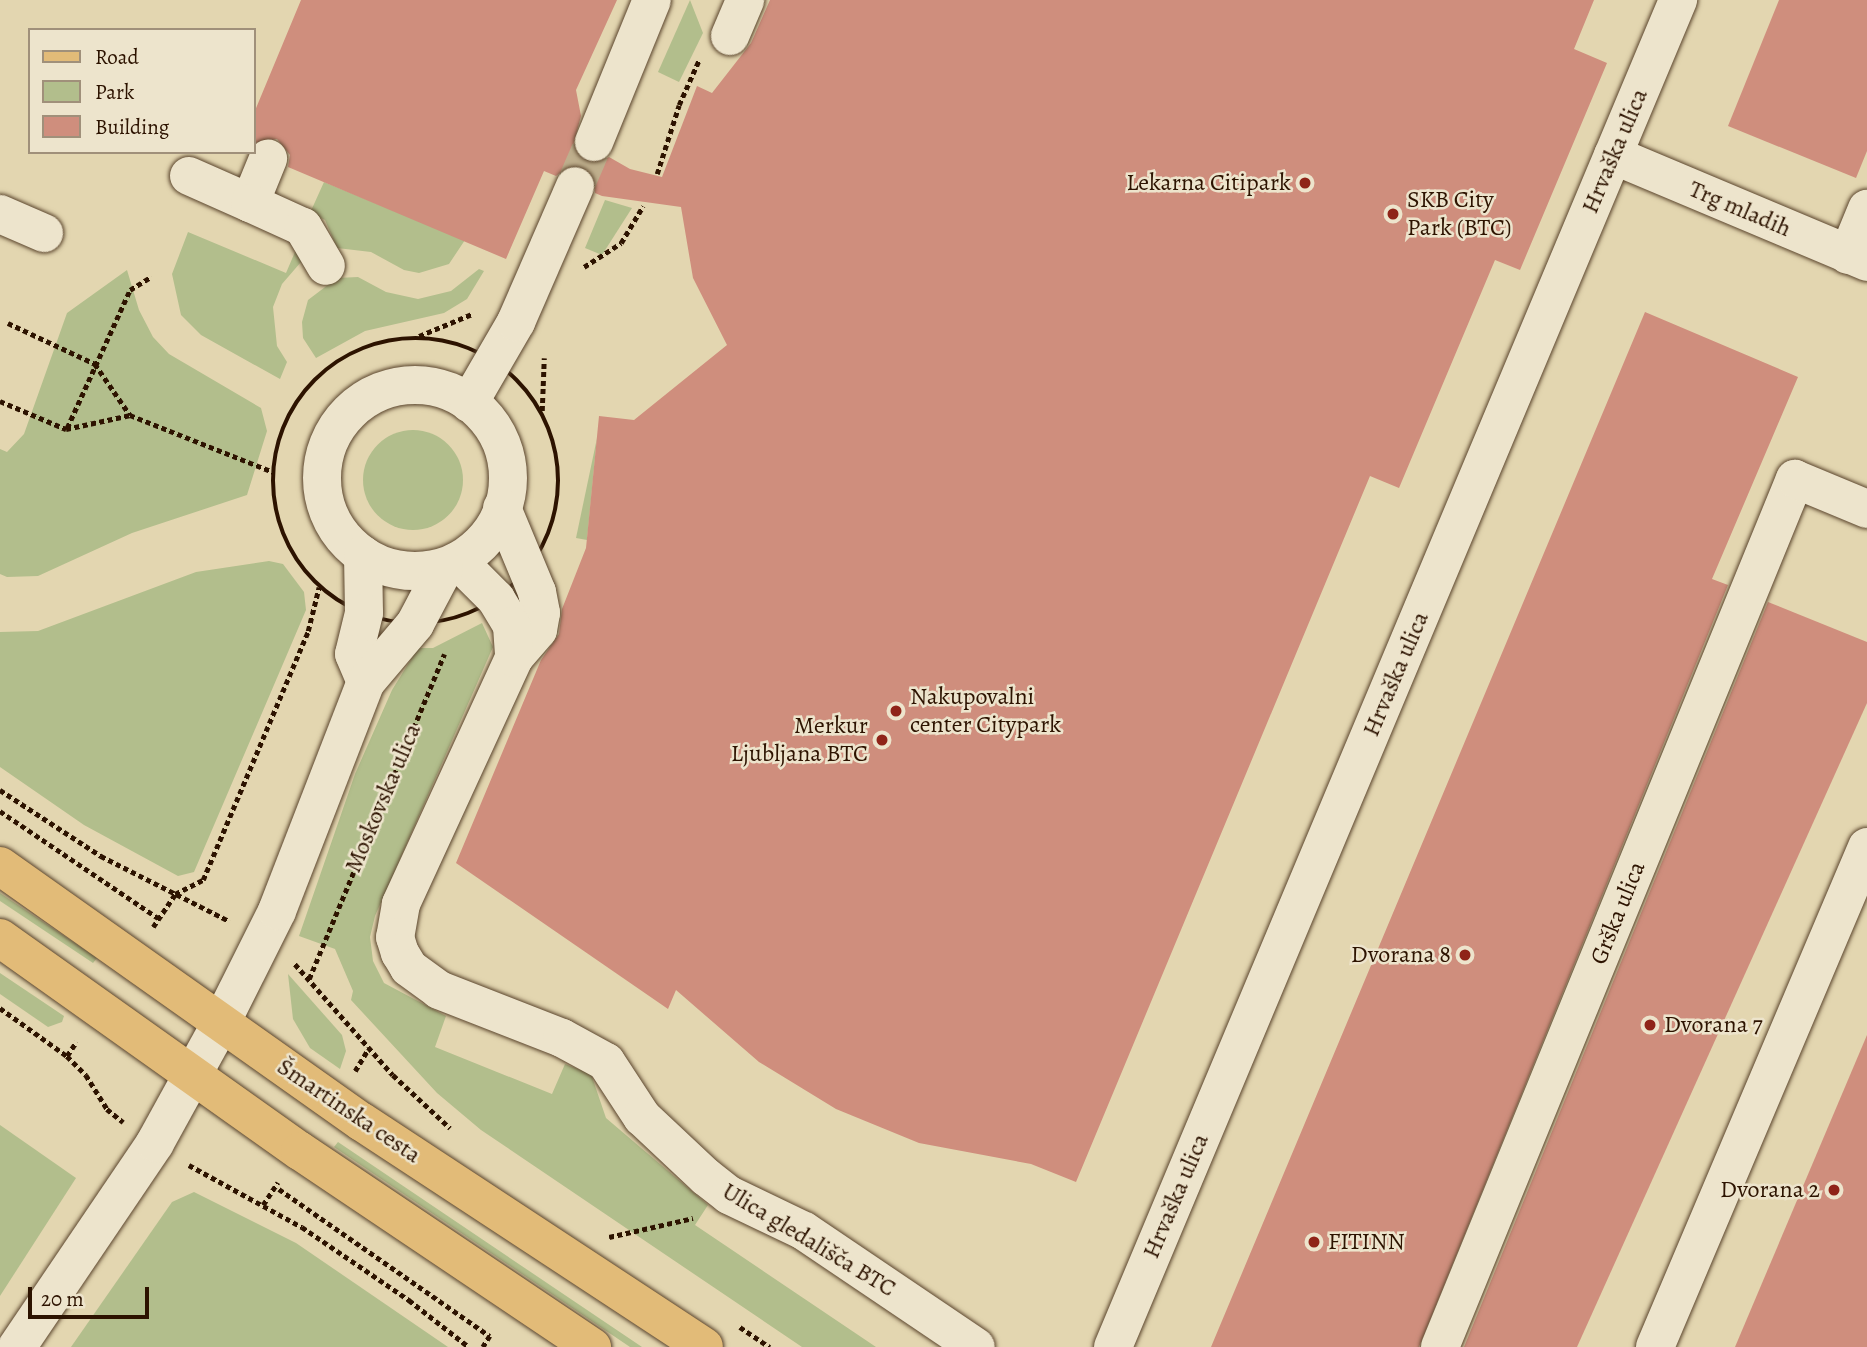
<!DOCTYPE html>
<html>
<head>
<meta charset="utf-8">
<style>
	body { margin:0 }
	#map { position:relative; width:1867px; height:1347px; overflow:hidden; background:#e3d6b0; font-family:Alegreya,serif }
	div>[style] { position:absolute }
	.green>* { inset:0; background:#b2be8c }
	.round { border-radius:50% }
	.building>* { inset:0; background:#cf8e7d }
	.minor-tunnel>* { height:38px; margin-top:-19px; transform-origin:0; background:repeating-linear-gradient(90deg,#bfaf8d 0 38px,transparent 0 57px) }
	.path>* { height:4.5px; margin-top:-2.25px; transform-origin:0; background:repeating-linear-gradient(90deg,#2d1300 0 5px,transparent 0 8.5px) }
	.path>.ring { margin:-2.25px; padding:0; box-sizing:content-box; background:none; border:4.5px solid #2d1300; border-radius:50% }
	.roads { filter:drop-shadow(0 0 2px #5a442c) drop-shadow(0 0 2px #5a442c) }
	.minor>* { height:38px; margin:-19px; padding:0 19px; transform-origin:19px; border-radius:19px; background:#ede4cc }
	.minor>.ring { margin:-19px; padding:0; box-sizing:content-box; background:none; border:38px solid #ede4cc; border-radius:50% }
	.major>* { height:38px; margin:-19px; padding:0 19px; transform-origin:19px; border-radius:19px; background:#e2bb78 }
	.dots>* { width:19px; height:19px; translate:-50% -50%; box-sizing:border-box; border:4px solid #ede4cc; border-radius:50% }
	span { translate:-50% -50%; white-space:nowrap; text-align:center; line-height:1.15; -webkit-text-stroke:5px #ede4cc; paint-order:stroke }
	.street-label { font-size:24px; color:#2d1300 }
	.poi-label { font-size:24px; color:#2d1300 }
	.right { translate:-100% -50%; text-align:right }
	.left { translate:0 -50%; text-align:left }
	.legend { position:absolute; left:28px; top:28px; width:228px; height:126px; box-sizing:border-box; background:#ede4cc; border:2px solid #a0907a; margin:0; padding:9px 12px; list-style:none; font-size:21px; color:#2d1300 }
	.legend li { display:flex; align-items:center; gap:14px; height:35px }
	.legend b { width:35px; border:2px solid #a0907a }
	.scale { position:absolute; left:28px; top:1287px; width:121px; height:32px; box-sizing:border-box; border:4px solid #2d1300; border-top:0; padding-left:9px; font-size:21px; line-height:24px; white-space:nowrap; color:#2d1300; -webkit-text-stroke:5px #ede4cc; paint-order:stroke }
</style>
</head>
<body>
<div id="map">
	<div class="green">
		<i style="clip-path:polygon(690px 0,703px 33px,679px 82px,658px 72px)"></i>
		<i style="clip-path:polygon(324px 182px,465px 240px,449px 264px,419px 273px,404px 270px,371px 252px,337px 248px,325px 220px,310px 213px)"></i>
		<i style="clip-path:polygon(605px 200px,632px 208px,602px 255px,585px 248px)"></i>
		<i style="clip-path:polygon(188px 232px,286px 273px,298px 245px,302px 251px,301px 262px,282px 284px,273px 307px,277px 346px,287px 362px,280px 379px,201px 335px,181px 315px,172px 274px)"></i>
		<i style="clip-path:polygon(479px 269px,484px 271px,467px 299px,444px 313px,365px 331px,316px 358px,303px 338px,302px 322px,308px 300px,337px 278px,358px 277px,386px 292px,418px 299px,451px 291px)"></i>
		<i style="clip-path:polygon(127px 270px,139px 310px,153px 337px,169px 354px,261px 408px,267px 431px,247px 495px,132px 533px,38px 576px,7px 577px,0 574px,0 449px,7px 452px,24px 434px,67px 313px)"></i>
		<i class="round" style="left:363px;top:430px;width:100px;height:100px"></i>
		<i style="clip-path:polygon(597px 438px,587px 540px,576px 538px)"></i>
		<i style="clip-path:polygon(269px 561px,283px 564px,304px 592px,306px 610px,194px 872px,178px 876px,84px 825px,0 767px,0 632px,38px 631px,196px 572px)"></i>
		<i style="clip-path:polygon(482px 623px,493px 647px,375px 916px,370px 937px,373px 961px,384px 983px,446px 1016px,435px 1047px,552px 1094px,565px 1064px,591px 1074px,606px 1118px,708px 1205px,695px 1225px,876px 1347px,802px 1347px,481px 1130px,437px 1093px,351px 1000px,353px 991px,335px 949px,299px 936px,355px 774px,392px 690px,418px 648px,433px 648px)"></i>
		<i style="clip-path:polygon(0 893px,97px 958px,93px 963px,0 901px)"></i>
		<i style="clip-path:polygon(0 973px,64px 1016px,62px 1022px,48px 1027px,0 994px)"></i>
		<i style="clip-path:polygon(288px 974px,342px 1035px,346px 1051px,340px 1069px,310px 1048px,293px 1019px)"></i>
		<i style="clip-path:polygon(0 1125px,76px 1178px,0 1296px)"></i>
		<i style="clip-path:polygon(338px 1142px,550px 1285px,642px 1347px,630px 1347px,334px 1147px)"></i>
		<i style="clip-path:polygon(194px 1192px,296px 1243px,448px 1347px,71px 1347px,172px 1202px)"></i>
	</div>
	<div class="building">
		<i style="clip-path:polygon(301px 0,617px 0,576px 90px,581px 116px,573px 146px,586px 162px,598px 163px,609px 157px,630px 169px,662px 177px,697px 86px,712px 93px,751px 43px,770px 0,1594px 0,1574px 49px,1607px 63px,1520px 270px,1495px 260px,1399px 488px,1370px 476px,1076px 1182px,1031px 1164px,919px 1143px,836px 1109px,759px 1062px,676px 990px,668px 1009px,456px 863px,541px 660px,559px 634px,562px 609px,586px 548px,599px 416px,634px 420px,727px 345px,693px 278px,681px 207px,602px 196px,595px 193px,593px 174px,583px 166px,572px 164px,556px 176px,544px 171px,506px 259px,288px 167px,290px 155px,277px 139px,254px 143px,254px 113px)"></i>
		<i style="clip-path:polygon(1779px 0,1867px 0,1867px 151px,1856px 178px,1728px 126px)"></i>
		<i style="clip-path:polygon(1645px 312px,1798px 377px,1712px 579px,1728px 585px,1419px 1347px,1211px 1347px)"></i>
		<i style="clip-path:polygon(1768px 602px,1867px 642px,1867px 703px,1577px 1347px,1464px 1347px)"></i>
		<i style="clip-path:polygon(1867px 1035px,1867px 1347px,1735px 1347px)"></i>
	</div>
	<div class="minor-tunnel">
		<i style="left:575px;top:186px;width:48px;rotate:-66.6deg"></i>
	</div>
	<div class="path">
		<i style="left:657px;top:174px;width:72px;rotate:-72.3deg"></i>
		<i style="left:679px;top:105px;width:49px;rotate:-66deg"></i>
		<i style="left:584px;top:267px;width:44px;rotate:-33deg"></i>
		<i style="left:621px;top:243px;width:43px;rotate:-59.3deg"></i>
		<i style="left:8px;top:323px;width:96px;rotate:25.2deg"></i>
		<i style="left:95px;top:364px;width:62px;rotate:55.5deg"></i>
		<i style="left:419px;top:336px;width:57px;rotate:-22.5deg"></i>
		<i class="ring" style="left:273px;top:338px;width:281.5px;height:281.5px"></i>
		<i style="left:0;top:401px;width:72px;rotate:23deg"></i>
		<i style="left:66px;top:429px;width:66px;rotate:-12.3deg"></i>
		<i style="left:130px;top:415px;width:154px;rotate:21.7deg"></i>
		<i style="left:542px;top:411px;width:53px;rotate:-87.8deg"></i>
		<i style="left:67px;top:428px;width:152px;rotate:-65.5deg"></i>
		<i style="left:130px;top:290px;width:25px;rotate:-32deg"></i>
		<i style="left:0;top:790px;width:121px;rotate:33.2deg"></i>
		<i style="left:101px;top:856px;width:144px;rotate:26.9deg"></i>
		<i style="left:0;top:811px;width:191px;rotate:34.1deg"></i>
		<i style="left:153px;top:927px;width:40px;rotate:-56deg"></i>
		<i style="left:175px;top:894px;width:31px;rotate:-27deg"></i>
		<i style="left:203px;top:880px;width:270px;rotate:-67.1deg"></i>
		<i style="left:308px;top:631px;width:45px;rotate:-76deg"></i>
		<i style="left:295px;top:964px;width:148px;rotate:48.6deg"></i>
		<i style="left:393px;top:1075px;width:78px;rotate:42.9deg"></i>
		<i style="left:309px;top:979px;width:352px;rotate:-67.4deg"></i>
		<i style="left:0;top:1008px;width:82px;rotate:35.6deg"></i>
		<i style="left:67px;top:1056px;width:27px;rotate:45deg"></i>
		<i style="left:86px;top:1075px;width:40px;rotate:58deg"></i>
		<i style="left:107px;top:1109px;width:21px;rotate:39deg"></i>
		<i style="left:67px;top:1056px;width:17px;rotate:-57deg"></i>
		<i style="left:355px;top:1071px;width:27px;rotate:-59deg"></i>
		<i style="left:189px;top:1165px;width:129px;rotate:28.8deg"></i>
		<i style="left:302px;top:1227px;width:130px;rotate:34.3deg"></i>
		<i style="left:409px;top:1300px;width:76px;rotate:38.1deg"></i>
		<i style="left:279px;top:1189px;width:257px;rotate:34.9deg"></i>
		<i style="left:490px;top:1336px;width:13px;rotate:122deg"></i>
		<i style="left:263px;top:1205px;width:27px;rotate:-57deg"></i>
		<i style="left:609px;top:1237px;width:86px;rotate:-12.7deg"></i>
		<i style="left:740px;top:1327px;width:36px;rotate:34deg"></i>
	</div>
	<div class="roads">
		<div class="minor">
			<i style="left:730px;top:36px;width:39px;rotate:-67deg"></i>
			<i style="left:594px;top:142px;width:153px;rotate:-67.8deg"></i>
			<i style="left:1613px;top:155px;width:276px;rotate:22.8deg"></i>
			<i style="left:189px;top:176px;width:67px;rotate:23.9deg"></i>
			<i style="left:250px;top:203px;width:48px;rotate:-67.8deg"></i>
			<i style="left:250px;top:203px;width:58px;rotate:24.4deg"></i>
			<i style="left:303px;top:227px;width:45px;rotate:59.5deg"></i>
			<i style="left:0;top:214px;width:48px;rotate:23.4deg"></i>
			<i style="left:1848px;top:255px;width:50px;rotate:-67.6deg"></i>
			<i class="ring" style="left:322px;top:385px;width:148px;height:148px"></i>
			<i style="left:469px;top:403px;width:94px;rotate:-59.9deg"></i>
			<i style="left:516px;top:322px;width:148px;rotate:-66.5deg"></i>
			<i style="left:502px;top:508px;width:91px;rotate:67.4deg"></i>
			<i style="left:537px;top:592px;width:21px;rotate:79deg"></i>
			<i style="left:541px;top:613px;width:17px;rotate:100deg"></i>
			<i style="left:538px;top:630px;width:37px;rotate:131deg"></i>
			<i style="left:514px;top:658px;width:271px;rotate:114.7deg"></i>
			<i style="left:401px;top:904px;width:34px;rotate:100deg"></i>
			<i style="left:395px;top:937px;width:17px;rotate:73deg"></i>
			<i style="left:400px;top:953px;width:17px;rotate:59deg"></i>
			<i style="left:409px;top:968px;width:37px;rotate:36deg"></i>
			<i style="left:439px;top:990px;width:132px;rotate:21.3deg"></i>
			<i style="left:562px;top:1038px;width:50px;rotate:28.6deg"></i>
			<i style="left:606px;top:1062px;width:66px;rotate:56.8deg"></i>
			<i style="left:642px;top:1117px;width:88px;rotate:43.2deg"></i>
			<i style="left:706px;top:1177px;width:29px;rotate:38deg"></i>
			<i style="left:729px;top:1195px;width:83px;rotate:25.6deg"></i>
			<i style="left:804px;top:1231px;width:207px;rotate:34deg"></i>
			<i style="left:363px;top:555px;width:58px;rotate:89deg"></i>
			<i style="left:364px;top:613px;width:42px;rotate:103.7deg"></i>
			<i style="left:354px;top:654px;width:30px;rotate:67deg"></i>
			<i style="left:458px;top:561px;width:54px;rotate:45deg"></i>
			<i style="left:496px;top:599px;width:31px;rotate:59deg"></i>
			<i style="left:512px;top:626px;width:32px;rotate:86deg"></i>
			<i style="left:17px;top:1347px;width:246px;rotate:-55.9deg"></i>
			<i style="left:155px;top:1143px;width:137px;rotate:-61.2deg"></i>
			<i style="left:221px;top:1023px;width:125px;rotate:-63.4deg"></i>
			<i style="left:277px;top:911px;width:246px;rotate:-68.8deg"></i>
			<i style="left:366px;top:682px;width:76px;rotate:-49.8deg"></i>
			<i style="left:415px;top:624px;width:62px;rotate:-62.2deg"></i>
			<i style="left:1113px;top:1347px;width:1461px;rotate:-67.24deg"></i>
			<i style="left:1440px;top:1347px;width:938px;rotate:-67.76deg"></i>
			<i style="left:1795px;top:479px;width:78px;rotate:22.6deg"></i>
			<i style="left:1655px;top:1347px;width:543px;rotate:-67.02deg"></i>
		</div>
		<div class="major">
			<i style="left:0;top:866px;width:443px;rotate:35.3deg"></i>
			<i style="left:362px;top:1122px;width:409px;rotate:33.3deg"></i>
			<i style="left:0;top:938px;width:368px;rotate:35.4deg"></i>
			<i style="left:300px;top:1151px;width:352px;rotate:33.9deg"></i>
		</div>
	</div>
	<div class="dots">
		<i style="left:1305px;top:183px;background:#8f2418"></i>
		<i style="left:1393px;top:214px;background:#8f2418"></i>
		<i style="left:896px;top:711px;background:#8f2418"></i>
		<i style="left:882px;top:740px;background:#8f2418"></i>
		<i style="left:1465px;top:955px;background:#8f2418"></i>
		<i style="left:1650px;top:1025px;background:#8f2418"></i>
		<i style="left:1834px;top:1190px;background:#8f2418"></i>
		<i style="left:1314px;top:1242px;background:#8f2418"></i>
	</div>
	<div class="street-label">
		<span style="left:1615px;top:151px;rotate:-67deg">Hrvaška ulica</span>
		<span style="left:1740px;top:209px;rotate:23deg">Trg mladih</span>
		<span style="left:1396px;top:674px;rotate:-67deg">Hrvaška ulica</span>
		<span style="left:383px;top:798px;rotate:-67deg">Moskovska ulica</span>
		<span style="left:1618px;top:913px;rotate:-68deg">Grška ulica</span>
		<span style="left:349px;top:1111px;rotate:34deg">Šmartinska cesta</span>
		<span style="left:1176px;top:1196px;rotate:-67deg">Hrvaška ulica</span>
		<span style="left:809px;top:1240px;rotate:31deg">Ulica gledališča BTC</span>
	</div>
	<div class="poi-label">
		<span class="right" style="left:1291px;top:183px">Lekarna Citipark</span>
		<span class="left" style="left:1407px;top:214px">SKB City<br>Park (BTC)</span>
		<span class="left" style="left:910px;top:711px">Nakupovalni<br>center Citypark</span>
		<span class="right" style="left:868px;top:740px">Merkur<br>Ljubljana BTC</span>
		<span class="right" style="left:1451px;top:955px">Dvorana 8</span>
		<span class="left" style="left:1664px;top:1025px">Dvorana 7</span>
		<span class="right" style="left:1820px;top:1190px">Dvorana 2</span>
		<span class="left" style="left:1328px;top:1242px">FITINN</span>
	</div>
	<ul class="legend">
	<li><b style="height:9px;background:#e2bb78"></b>Road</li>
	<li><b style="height:19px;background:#b2be8c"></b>Park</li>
	<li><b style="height:19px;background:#cf8e7d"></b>Building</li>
	</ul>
	<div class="scale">20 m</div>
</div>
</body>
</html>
